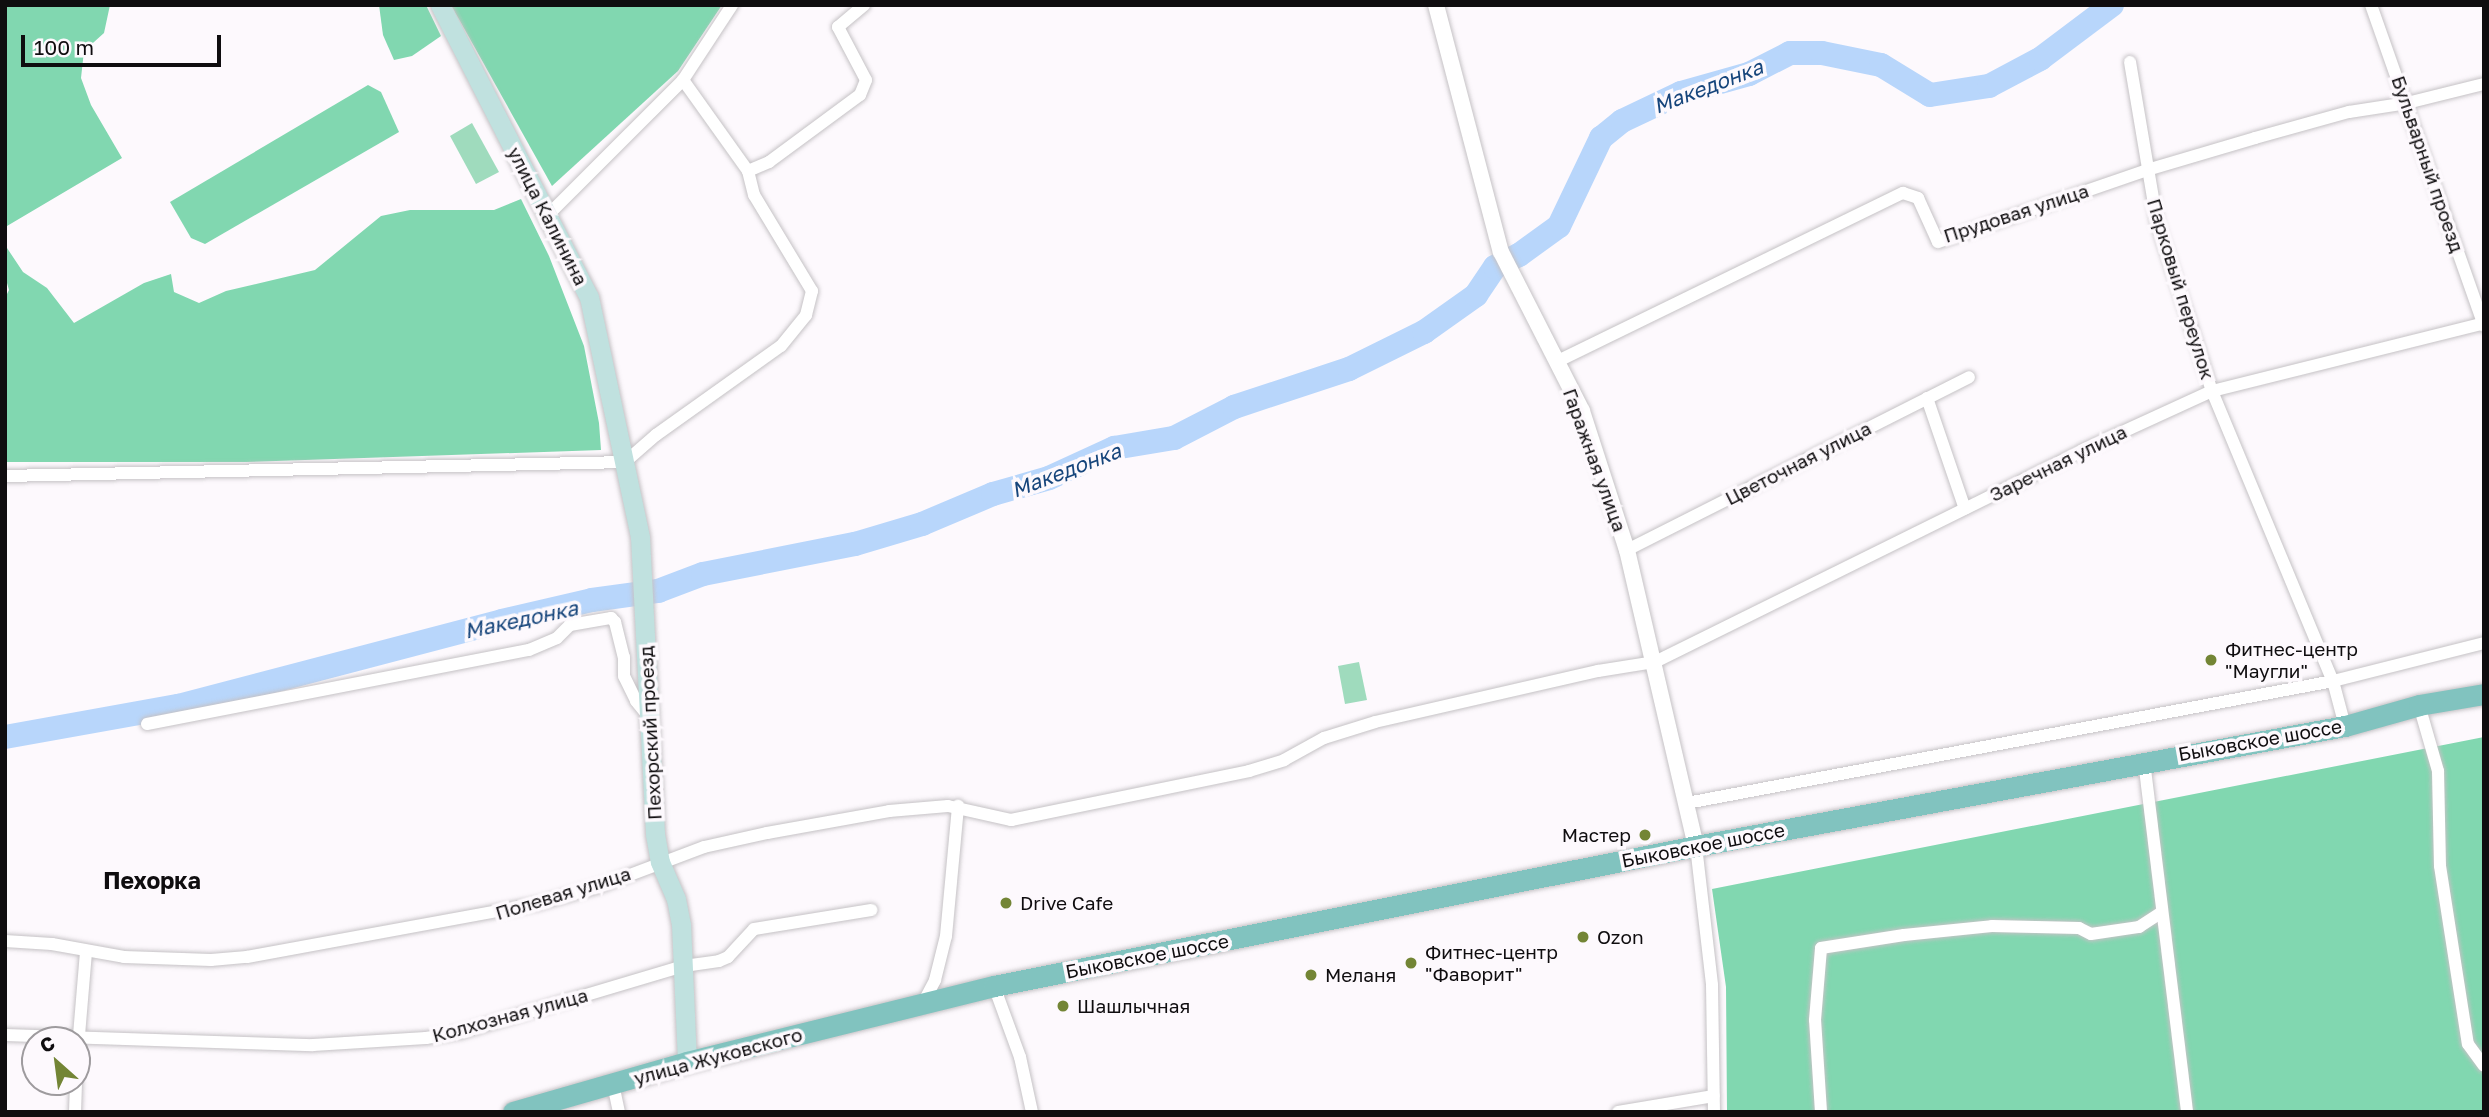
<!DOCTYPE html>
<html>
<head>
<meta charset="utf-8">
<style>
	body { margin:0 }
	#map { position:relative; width:2489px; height:1117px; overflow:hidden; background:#fdf9fd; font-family:"Golos Text",sans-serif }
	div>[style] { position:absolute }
	.green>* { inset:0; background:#9fdbbd }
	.forest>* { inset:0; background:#81d7b0 }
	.river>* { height:24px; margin:-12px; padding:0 12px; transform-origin:12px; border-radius:12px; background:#b8d6fb }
	.roads { filter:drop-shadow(0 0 2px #c5c2c5) drop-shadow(0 0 2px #c5c2c5) }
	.minor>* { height:12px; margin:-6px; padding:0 6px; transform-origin:6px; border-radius:6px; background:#fff }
	.tertiary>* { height:16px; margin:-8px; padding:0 8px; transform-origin:8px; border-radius:8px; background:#fff }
	.secondary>* { height:19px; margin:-9.5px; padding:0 9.5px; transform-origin:9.5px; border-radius:9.5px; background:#c0e1df }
	.primary>* { height:21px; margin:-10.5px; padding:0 10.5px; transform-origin:10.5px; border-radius:10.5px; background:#81c3bf }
	.dots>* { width:19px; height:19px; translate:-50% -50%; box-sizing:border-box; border:4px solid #fdf9fd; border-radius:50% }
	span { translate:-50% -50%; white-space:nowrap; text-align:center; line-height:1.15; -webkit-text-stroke:7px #fdf9fd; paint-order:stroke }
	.street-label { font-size:19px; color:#0f0d0f }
	.poi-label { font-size:19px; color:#0f0d0f }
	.left { translate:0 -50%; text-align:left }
	.right { translate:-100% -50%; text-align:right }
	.water-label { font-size:21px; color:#16457b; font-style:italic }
	.quarter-label { font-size:23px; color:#0f0d0f; font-weight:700 }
	.frame { position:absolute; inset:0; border:7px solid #0f0d0f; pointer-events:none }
	.north { position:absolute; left:21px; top:1026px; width:70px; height:70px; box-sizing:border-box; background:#fdf9fd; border:2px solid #9e9b9e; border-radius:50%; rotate:332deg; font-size:19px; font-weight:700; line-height:28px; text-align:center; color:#0f0d0f }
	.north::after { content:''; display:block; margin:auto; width:24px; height:32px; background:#738535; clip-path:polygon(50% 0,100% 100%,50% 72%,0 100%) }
	.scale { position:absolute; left:21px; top:35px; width:200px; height:32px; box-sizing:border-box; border:4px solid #0f0d0f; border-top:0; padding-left:9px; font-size:21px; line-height:24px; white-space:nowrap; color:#0f0d0f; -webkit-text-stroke:5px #fdf9fd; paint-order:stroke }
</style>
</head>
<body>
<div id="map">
	<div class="green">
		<i style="clip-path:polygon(472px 123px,499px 172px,476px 184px,450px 136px)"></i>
		<i style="clip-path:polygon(1359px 662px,1367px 700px,1345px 704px,1338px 666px)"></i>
	</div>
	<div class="forest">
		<i style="clip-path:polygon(5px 5px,110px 5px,104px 33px,84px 51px,81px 78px,91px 105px,122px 158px,7px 226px,7px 248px,23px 272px,47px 288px,74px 323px,144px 283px,171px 274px,174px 292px,199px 303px,226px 291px,315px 270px,381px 216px,410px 210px,494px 210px,521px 199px,549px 256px,584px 346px,599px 423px,601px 450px,246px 462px,5px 462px,5px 298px,9px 290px,5px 276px)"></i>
		<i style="clip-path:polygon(379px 5px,426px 5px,441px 36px,412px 56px,394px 60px,383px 35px)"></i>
		<i style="clip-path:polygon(451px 5px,722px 5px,678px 71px,552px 186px)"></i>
		<i style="clip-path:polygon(368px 85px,381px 92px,399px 132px,205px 244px,191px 238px,170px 202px)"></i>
		<i style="clip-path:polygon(2484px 737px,2484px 1112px,1727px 1112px,1726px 987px,1712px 889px)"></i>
	</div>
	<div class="river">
		<i style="left:5px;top:737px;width:176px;rotate:-10.2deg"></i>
		<i style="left:178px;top:706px;width:335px;rotate:-14.7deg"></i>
		<i style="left:502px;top:621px;width:92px;rotate:-13.1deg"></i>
		<i style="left:592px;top:600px;width:67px;rotate:-7.8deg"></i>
		<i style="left:658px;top:591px;width:48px;rotate:-20.7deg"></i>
		<i style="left:703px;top:574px;width:155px;rotate:-11.2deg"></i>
		<i style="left:855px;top:544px;width:70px;rotate:-16.6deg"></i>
		<i style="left:922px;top:524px;width:77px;rotate:-22.9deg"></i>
		<i style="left:993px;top:494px;width:58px;rotate:-15.9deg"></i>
		<i style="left:1049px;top:478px;width:72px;rotate:-24.8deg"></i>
		<i style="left:1114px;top:448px;width:61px;rotate:-9.5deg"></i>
		<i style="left:1174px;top:438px;width:68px;rotate:-27.3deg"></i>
		<i style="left:1234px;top:407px;width:121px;rotate:-18.3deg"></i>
		<i style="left:1349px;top:369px;width:84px;rotate:-26.3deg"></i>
		<i style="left:1424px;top:332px;width:64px;rotate:-35.4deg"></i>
		<i style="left:1476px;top:295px;width:34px;rotate:-56deg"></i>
		<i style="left:1495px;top:267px;width:27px;rotate:-27deg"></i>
		<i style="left:1519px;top:255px;width:49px;rotate:-35.9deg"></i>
		<i style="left:1559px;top:226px;width:98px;rotate:-64.5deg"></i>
		<i style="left:1601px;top:138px;width:27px;rotate:-39deg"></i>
		<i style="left:1622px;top:121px;width:65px;rotate:-25.4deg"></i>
		<i style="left:1681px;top:93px;width:71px;rotate:-15.6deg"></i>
		<i style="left:1749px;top:74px;width:46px;rotate:-27.1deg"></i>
		<i style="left:1790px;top:53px;width:32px"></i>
		<i style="left:1822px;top:53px;width:60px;rotate:11.5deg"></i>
		<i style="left:1881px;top:65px;width:57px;rotate:31.5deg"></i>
		<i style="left:1930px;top:95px;width:60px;rotate:-8.7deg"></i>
		<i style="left:1989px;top:86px;width:58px;rotate:-27.9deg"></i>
		<i style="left:2040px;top:59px;width:90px;rotate:-36.9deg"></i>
	</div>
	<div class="roads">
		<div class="minor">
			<i style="left:2371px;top:5px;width:340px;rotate:70.6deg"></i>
			<i style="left:2130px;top:62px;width:162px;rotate:80.4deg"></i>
			<i style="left:2157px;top:222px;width:178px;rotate:72deg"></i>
			<i style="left:2212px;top:391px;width:314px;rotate:67.4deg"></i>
			<i style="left:2333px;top:681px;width:47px;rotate:75.1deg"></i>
			<i style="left:748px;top:171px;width:23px;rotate:-23deg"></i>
			<i style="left:769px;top:162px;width:113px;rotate:-36.4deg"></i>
			<i style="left:860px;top:95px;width:16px;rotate:-68deg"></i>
			<i style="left:866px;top:80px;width:60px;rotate:-117.8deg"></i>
			<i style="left:838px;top:27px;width:34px;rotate:-40deg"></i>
			<i style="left:549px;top:214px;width:190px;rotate:-45deg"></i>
			<i style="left:683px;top:80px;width:90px;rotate:-56.8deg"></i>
			<i style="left:1558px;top:361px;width:384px;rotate:-26deg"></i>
			<i style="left:1903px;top:193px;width:16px;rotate:18deg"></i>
			<i style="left:1918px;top:198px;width:48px;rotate:65.6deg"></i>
			<i style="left:1938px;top:242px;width:221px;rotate:-19deg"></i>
			<i style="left:2147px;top:170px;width:113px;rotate:-16.5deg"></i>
			<i style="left:2255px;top:138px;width:98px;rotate:-15.5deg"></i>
			<i style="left:2349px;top:112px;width:59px;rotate:-8.8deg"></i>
			<i style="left:2407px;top:103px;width:79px;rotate:-13.9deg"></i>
			<i style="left:1927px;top:398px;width:117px;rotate:71.1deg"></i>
			<i style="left:5px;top:476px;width:620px;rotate:-1.29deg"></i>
			<i style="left:625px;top:462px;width:41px;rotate:-41.1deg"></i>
			<i style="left:656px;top:435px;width:153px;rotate:-35.5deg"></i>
			<i style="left:781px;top:346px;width:40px;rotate:-51deg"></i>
			<i style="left:806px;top:315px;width:25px;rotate:-76deg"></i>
			<i style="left:812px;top:291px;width:112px;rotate:-121.1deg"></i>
			<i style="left:754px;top:195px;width:25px;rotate:-104deg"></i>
			<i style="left:748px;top:171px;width:112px;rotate:-125.5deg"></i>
			<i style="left:1627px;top:550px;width:383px;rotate:-26.8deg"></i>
			<i style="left:2419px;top:705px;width:69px;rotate:73.9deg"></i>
			<i style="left:2438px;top:771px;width:95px;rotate:88.8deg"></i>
			<i style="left:2440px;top:866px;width:180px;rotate:81.1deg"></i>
			<i style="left:2468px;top:1044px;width:27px;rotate:54deg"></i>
			<i style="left:147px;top:724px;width:389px;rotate:-11deg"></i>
			<i style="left:529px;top:650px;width:30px;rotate:-23deg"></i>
			<i style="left:557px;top:638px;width:18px;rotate:-45deg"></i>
			<i style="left:570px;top:625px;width:42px;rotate:-9.7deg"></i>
			<i style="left:611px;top:618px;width:6px;rotate:45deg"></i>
			<i style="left:615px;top:622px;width:36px;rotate:76deg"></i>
			<i style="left:624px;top:657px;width:19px;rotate:90deg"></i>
			<i style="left:624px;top:676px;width:28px;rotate:64deg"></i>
			<i style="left:636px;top:701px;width:21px;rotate:51deg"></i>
			<i style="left:2144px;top:761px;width:354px;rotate:83deg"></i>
			<i style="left:1687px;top:803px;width:657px;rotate:-10.69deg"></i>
			<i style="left:2333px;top:681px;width:156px;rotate:-14.1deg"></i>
			<i style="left:1696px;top:846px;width:140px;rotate:83.4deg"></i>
			<i style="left:1712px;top:985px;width:127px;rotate:89.1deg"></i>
			<i style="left:5px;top:941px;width:47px;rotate:3.7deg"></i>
			<i style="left:52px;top:944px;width:73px;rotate:10.2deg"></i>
			<i style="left:124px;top:957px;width:87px;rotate:2deg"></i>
			<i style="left:211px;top:960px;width:36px;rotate:-5deg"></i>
			<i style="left:247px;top:957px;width:295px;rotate:-10.4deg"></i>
			<i style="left:537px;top:904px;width:63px;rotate:-15.6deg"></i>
			<i style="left:598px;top:887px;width:113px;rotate:-20.7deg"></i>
			<i style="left:704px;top:847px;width:65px;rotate:-12.5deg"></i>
			<i style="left:767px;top:833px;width:124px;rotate:-10.2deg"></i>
			<i style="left:889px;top:811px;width:59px;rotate:-4.8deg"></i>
			<i style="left:948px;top:806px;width:65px;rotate:12.5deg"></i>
			<i style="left:1011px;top:820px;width:243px;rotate:-11.6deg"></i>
			<i style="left:1249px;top:771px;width:37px;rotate:-17deg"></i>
			<i style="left:1284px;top:760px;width:46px;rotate:-28.8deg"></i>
			<i style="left:1324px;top:738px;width:53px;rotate:-17.4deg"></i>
			<i style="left:1375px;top:722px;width:229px;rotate:-12.9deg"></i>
			<i style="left:1598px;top:671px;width:58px;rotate:-9deg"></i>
			<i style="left:1655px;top:662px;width:475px;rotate:-26.3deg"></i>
			<i style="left:2081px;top:451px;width:144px;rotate:-24.6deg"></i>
			<i style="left:2212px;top:391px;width:280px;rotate:-14deg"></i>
			<i style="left:994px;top:986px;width:76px;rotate:69.9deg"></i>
			<i style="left:1020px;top:1057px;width:56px;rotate:77.7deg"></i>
			<i style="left:923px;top:1003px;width:26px;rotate:-62deg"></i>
			<i style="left:935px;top:980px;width:45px;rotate:-76deg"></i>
			<i style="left:946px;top:936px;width:131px;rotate:-84.7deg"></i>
			<i style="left:5px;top:1035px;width:308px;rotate:1.9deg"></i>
			<i style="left:313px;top:1045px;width:113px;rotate:-3.5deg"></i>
			<i style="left:426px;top:1038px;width:36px;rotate:-9deg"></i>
			<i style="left:462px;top:1032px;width:232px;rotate:-16.6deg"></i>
			<i style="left:684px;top:966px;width:35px;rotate:-8deg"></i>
			<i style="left:719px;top:961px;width:10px;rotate:-24deg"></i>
			<i style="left:728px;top:957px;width:38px;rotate:-47deg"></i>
			<i style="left:754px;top:929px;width:119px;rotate:-9.2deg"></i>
			<i style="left:77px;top:1059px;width:108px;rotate:-85.2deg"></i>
			<i style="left:613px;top:1084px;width:29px;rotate:78deg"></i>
			<i style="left:75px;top:1112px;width:30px;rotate:-88deg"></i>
			<i style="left:1618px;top:1112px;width:97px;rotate:-9.5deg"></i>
			<i style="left:1821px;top:1112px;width:92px;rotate:-93.7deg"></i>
			<i style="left:1815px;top:1020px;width:72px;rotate:-85.2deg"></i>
			<i style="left:1821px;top:948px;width:84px;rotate:-8.9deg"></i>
			<i style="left:1904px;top:935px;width:88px;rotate:-5.8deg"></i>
			<i style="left:1992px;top:926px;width:87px;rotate:1.3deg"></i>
			<i style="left:2079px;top:928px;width:13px;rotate:27deg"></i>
			<i style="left:2091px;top:934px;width:49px;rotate:-8.3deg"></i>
			<i style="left:2139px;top:927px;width:27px;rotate:-33deg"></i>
		</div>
		<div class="tertiary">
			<i style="left:1436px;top:5px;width:255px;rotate:75.3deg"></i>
			<i style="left:1501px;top:252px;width:178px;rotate:63deg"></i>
			<i style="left:1582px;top:411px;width:146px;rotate:72.1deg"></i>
			<i style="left:1627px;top:550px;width:304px;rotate:76.9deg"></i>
		</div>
		<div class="secondary">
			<i style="left:440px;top:5px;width:328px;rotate:63deg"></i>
			<i style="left:589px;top:297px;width:245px;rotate:78deg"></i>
			<i style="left:640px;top:537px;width:297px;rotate:87.1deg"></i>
			<i style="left:655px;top:834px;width:28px;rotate:80deg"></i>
			<i style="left:660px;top:862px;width:40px;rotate:66.6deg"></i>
			<i style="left:676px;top:899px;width:25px;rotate:79deg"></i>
			<i style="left:681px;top:924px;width:138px;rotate:87.5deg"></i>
		</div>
		<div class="primary">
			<i style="left:513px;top:1112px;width:181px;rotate:-16deg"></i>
			<i style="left:687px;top:1062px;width:316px;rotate:-13.9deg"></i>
			<i style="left:994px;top:986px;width:716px;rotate:-11.28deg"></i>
			<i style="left:1696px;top:846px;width:660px;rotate:-10.48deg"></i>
			<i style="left:2345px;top:726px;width:77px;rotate:-15.8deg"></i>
			<i style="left:2419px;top:705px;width:66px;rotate:-9.6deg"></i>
		</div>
	</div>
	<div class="dots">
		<i style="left:2211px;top:660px;background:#738535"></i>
		<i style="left:1645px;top:835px;background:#738535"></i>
		<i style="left:1006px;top:903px;background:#738535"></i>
		<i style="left:1583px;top:937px;background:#738535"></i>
		<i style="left:1411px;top:963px;background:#738535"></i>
		<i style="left:1311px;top:975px;background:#738535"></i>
		<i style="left:1063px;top:1006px;background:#738535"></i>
	</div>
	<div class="street-label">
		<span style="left:2428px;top:164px;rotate:71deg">Бульварный проезд</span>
		<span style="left:2016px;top:213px;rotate:-18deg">Прудовая улица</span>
		<span style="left:548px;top:216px;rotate:63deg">улица Калинина</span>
		<span style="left:2181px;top:289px;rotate:73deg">Парковый переулок</span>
		<span style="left:1595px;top:460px;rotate:70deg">Гаражная улица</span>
		<span style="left:1798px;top:463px;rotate:-27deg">Цветочная улица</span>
		<span style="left:2058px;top:463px;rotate:-26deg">Заречная улица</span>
		<span style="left:650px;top:733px;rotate:-93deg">Пехорский проезд</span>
		<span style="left:2260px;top:740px;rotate:-10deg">Быковское шоссе</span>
		<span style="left:1703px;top:845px;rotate:-11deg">Быковское шоссе</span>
		<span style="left:563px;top:893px;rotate:-17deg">Полевая улица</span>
		<span style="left:1147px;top:956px;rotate:-11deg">Быковское шоссе</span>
		<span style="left:510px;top:1015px;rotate:-15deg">Колхозная улица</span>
		<span style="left:718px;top:1056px;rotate:-15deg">улица Жуковского</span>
	</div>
	<div class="poi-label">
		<span class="left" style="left:2225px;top:660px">Фитнес-центр<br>"Маугли"</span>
		<span class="right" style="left:1631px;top:835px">Мастер</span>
		<span class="left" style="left:1020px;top:903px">Drive Cafe</span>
		<span class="left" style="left:1597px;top:937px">Ozon</span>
		<span class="left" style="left:1425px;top:963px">Фитнес-центр<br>"Фаворит"</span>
		<span class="left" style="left:1325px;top:975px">Меланя</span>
		<span class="left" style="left:1077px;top:1006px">Шашлычная</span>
	</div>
	<div class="water-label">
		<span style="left:1708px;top:86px;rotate:-21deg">Македонка</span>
		<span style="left:1066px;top:470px;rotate:-21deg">Македонка</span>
		<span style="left:521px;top:619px;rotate:-12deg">Македонка</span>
	</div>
	<div class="quarter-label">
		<span style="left:152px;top:880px">Пехорка</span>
	</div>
	<div class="frame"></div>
	<div class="north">С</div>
	<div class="scale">100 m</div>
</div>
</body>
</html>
